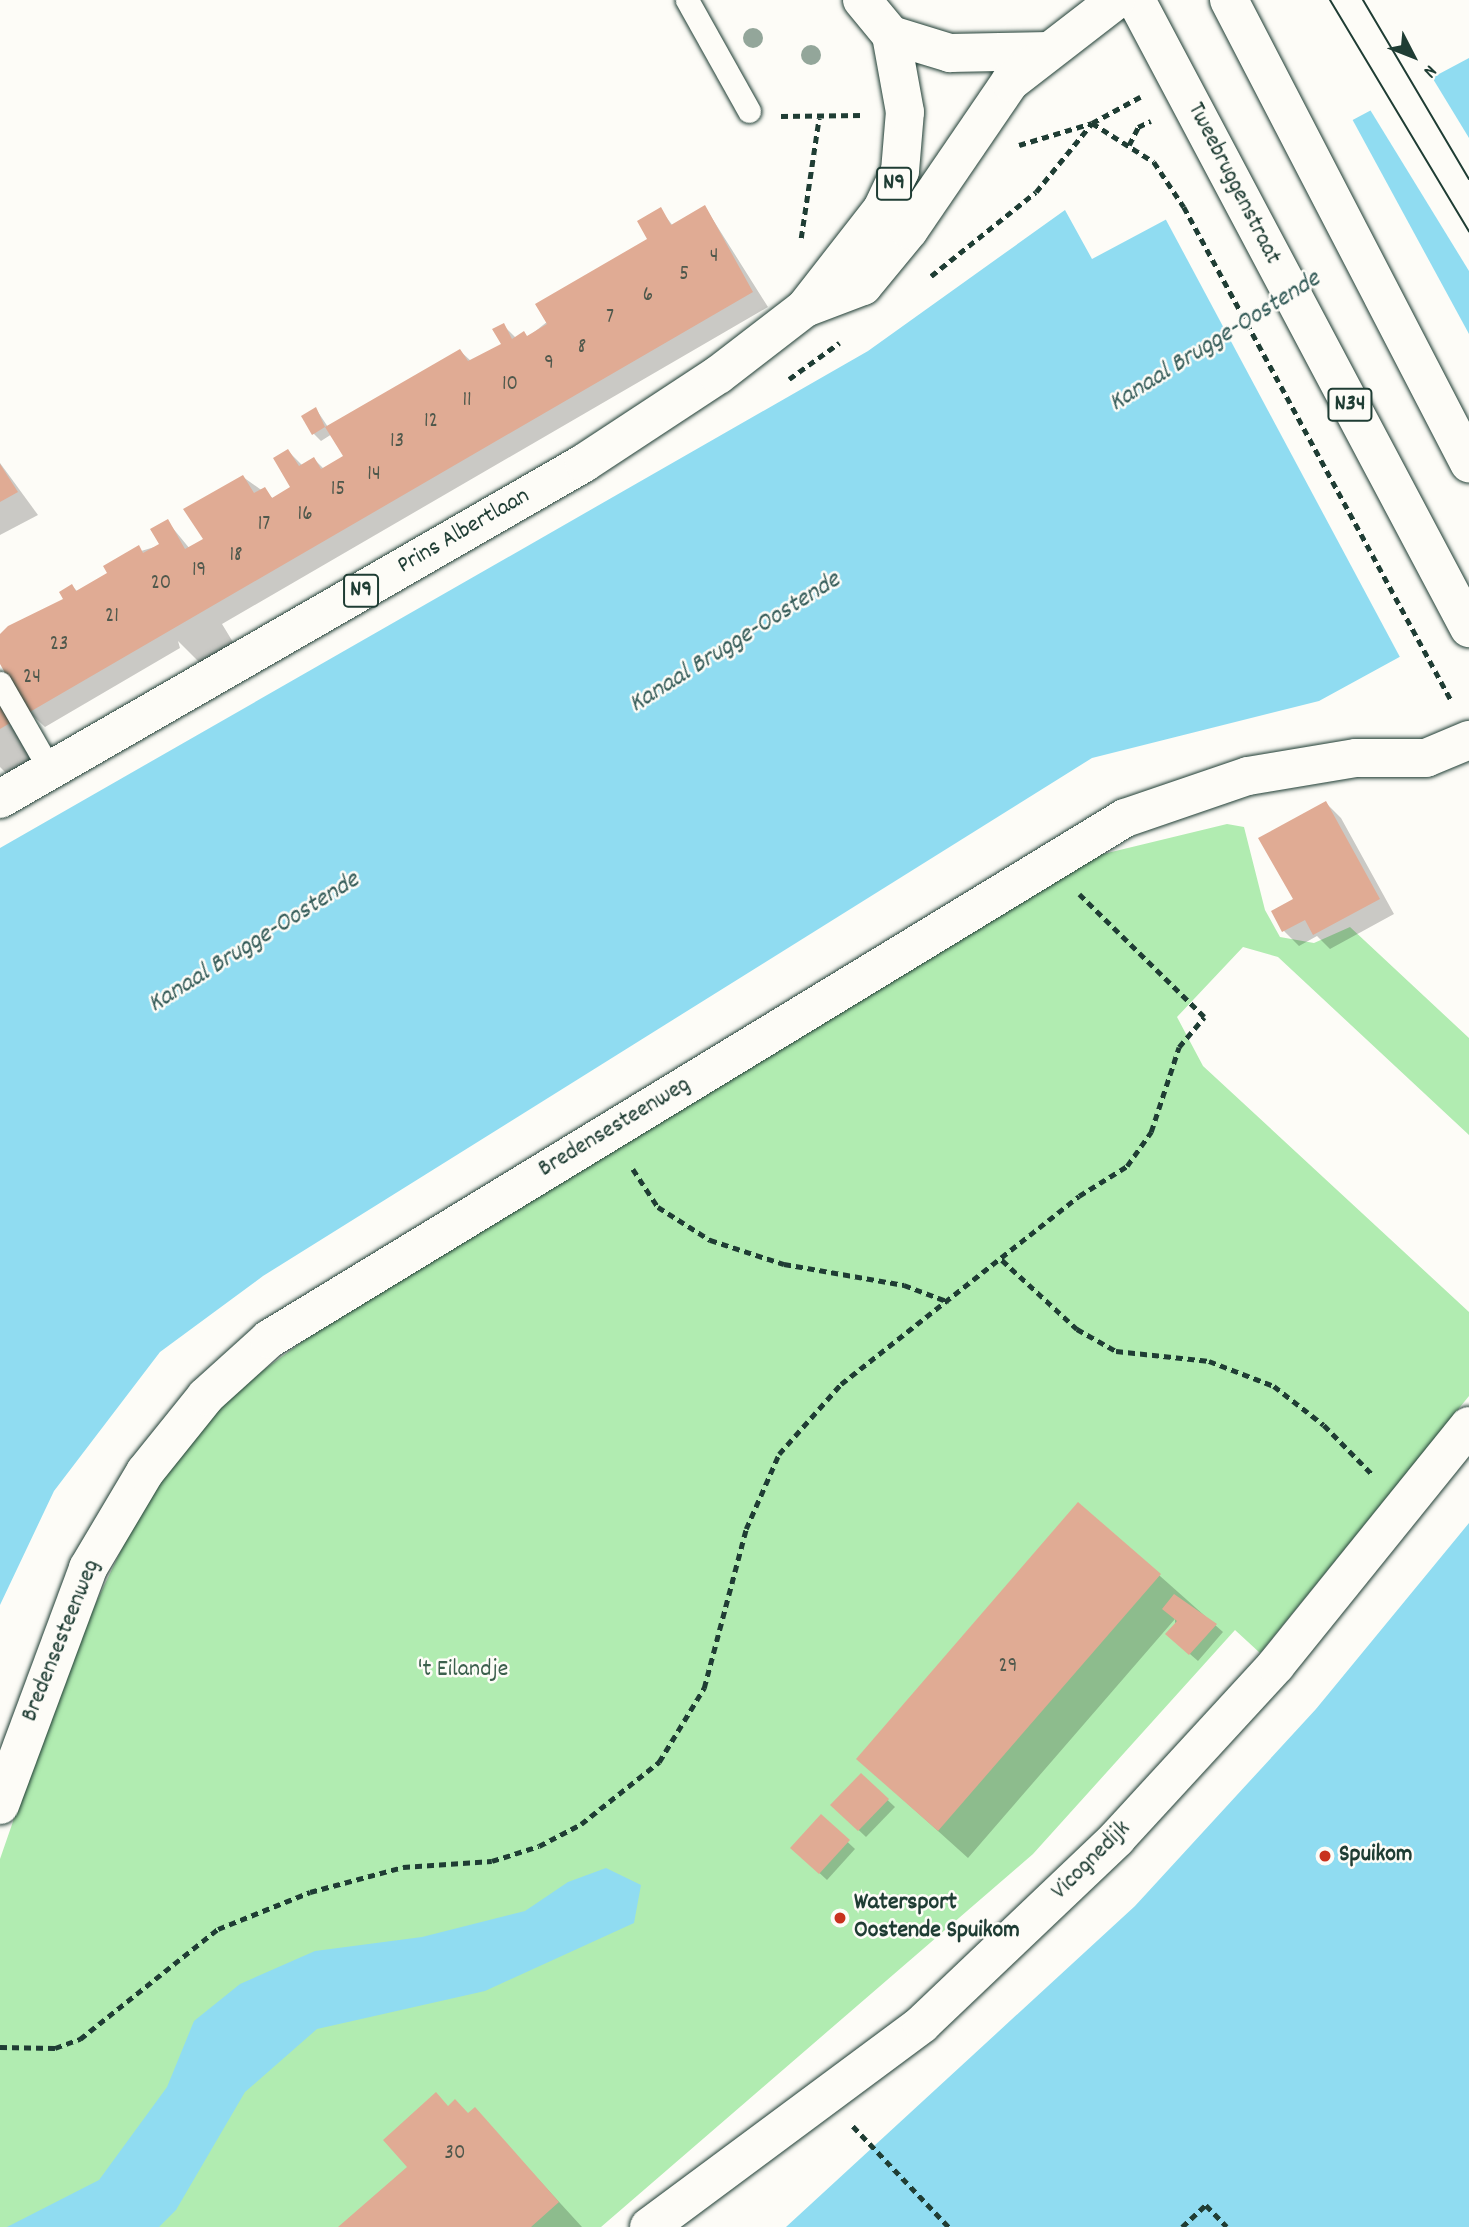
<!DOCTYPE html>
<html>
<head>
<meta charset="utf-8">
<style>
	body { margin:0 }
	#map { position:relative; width:1469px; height:2227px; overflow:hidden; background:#fdfcf7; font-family:Dekko,sans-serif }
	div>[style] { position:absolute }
	.green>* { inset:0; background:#b1ecb1 }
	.water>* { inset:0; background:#90dcf1 }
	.pier>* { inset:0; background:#fdfcf7 }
	.shadow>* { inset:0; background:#0003 }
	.building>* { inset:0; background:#e0ab94 }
	.path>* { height:4.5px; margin-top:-2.25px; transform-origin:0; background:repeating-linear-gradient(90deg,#1f3d34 0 7px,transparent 0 12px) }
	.roads { filter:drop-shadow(0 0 2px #1f3d34) drop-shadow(0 0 2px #1f3d34) }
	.service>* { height:23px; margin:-11.5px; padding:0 11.5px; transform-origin:11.5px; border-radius:11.5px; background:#fdfcf7 }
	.minor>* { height:38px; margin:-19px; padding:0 19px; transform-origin:19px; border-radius:19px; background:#fdfcf7 }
	.primary>* { height:38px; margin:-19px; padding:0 19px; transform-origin:19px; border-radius:19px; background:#fdfcf7 }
	.tram>* { height:2px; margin:-1px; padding:0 1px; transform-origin:1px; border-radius:1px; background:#1f3d34 }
	.trees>* { width:20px; height:20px; margin:-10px; border-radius:50%; background:#93a69a }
	.dots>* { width:19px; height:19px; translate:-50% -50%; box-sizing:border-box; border:4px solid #fdfcf7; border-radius:50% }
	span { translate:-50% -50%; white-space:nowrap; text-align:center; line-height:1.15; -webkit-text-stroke:5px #fdfcf7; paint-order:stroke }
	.number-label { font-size:21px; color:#4f584c }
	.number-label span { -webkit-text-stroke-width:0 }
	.shield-label span { padding:2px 5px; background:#fdfcf7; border:2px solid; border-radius:5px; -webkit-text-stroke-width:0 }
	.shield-label { font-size:23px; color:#1f3d34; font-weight:700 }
	.street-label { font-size:24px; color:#1f3d34 }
	.park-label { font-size:24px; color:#3c604d }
	.poi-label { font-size:24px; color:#1f3d34; font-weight:700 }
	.left { translate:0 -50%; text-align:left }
	.water-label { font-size:26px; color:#365d5a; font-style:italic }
	.north { position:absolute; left:1378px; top:21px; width:70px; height:70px; -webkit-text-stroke:5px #fdfcf7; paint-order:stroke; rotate:132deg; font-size:19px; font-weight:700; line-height:28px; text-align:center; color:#1f3d34 }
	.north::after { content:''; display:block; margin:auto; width:24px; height:32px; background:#1f3d34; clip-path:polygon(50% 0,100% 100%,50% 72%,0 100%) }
</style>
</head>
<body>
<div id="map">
	<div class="green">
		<i style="clip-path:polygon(1227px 824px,1244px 827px,1265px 910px,1280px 937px,1314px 943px,1350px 927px,1469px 1038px,1469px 1135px,1278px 957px,1243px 947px,1177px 1017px,1203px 1066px,1469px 1312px,1469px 1396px,1260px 1653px,1235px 1630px,1033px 1854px,601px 2227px,0 2227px,0 1859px,70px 1657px,137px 1517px,183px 1450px,236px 1390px,306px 1339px,753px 1062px,1099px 855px)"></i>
	</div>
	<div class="water">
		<i style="clip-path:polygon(1469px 58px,1469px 619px,1319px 701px,1092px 758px,263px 1276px,160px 1352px,54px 1491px,0 1605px,0 848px,868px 351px,1065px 210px,1092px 259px)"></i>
		<i style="clip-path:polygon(1469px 1523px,1469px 2227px,786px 2227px,1135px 1906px,1316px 1709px)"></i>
		<i style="clip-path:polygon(606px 1868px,641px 1885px,634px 1923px,485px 1991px,317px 2029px,245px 2092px,176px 2210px,159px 2227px,7px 2227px,99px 2180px,167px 2087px,194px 2021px,240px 1984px,315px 1951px,422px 1937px,525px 1911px,568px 1882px)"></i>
	</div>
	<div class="pier">
		<i style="clip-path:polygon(1430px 74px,1469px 138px,1469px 271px,1369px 108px)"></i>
		<i style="clip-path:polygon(1351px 117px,1469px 334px,1469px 623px,1401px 659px,1165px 218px)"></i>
	</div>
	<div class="shadow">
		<i style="clip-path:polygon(705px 207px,768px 307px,222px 624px,239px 652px,207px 670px,178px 641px,180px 648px,45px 727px,29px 712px,0 660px,0 637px,65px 600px,72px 586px,78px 592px,109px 574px,124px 556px,158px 546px,164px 551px,167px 521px,190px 549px,205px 540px,243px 477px,274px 499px,293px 488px,288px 451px,303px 466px,314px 459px,324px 469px,345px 457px,332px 434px,321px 441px,314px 434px,316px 409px,328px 427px,460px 351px,471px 361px,504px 345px,503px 325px,516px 338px,528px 337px,650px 240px,660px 209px,673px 226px)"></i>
		<i style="clip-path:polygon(0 463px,38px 515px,0 535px)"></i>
		<i style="clip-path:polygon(0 686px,47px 763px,14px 781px,0 767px)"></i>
		<i style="clip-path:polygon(1326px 803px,1341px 818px,1394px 914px,1330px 949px,1317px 936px,1299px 946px,1284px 931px)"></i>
		<i style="clip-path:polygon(1079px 1504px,1223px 1632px,1198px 1661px,1175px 1641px,1175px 1619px,968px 1858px,858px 1759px)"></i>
		<i style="clip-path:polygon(861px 1775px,895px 1807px,866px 1837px,832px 1805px)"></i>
		<i style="clip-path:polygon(821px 1817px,855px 1849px,827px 1880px,800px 1855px)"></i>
		<i style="clip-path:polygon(448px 2107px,469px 2115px,475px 2110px,582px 2227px,341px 2227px,409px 2167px)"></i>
	</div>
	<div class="building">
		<i style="clip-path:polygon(705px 205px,753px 292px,28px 713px,0 664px,0 634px,8px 626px,63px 599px,59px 592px,72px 584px,76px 591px,107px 573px,103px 566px,139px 545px,143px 553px,159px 544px,150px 529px,168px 519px,185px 549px,203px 539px,183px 509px,243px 475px,254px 493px,265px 487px,272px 498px,290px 487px,273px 458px,288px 449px,299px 466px,314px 457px,321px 469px,343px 456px,325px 427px,460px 349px,468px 361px,501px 344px,492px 329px,504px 323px,512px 339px,524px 331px,527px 336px,547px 324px,535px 304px,647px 239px,637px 221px,661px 207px,671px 225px)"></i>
		<i style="clip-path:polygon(316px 407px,325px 427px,312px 435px,301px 416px)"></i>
		<i style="clip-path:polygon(0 464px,18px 492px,0 502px)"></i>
		<i style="clip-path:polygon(0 706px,10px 723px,0 729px)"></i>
		<i style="clip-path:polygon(1326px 801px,1380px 899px,1313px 935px,1305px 920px,1282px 932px,1271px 911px,1293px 899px,1258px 838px)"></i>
		<i style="clip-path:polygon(1078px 1502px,1161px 1574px,938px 1831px,856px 1759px)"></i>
		<i style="clip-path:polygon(1174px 1594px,1217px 1624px,1189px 1655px,1165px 1634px,1177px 1621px,1162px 1609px)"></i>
		<i style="clip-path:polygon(861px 1773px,889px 1799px,858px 1831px,830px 1805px)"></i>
		<i style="clip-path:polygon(821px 1814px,850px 1840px,819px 1874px,790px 1848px)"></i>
		<i style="clip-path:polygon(436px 2092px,448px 2106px,455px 2099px,468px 2113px,475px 2107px,559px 2202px,531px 2227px,338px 2227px,407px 2167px,383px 2140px)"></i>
	</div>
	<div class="path">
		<i style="left:781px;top:116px;width:82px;rotate:-0.7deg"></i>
		<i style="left:1092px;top:123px;width:73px;rotate:32.2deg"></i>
		<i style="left:1154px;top:162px;width:54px;rotate:56.3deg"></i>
		<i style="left:1184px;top:207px;width:561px;rotate:61.56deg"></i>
		<i style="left:1019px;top:145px;width:76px;rotate:-16.8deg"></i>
		<i style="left:1092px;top:123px;width:55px;rotate:-28.4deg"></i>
		<i style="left:1129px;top:145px;width:20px;rotate:-63deg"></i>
		<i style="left:1138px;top:127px;width:14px;rotate:-25deg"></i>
		<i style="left:801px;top:238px;width:121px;rotate:-81.5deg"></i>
		<i style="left:931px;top:276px;width:134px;rotate:-38.7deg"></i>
		<i style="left:1036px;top:192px;width:89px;rotate:-50.9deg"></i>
		<i style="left:789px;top:379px;width:62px;rotate:-35.8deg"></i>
		<i style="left:633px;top:1169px;width:45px;rotate:56.7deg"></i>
		<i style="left:658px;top:1207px;width:62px;rotate:32.4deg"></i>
		<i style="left:710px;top:1240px;width:78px;rotate:18deg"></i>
		<i style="left:784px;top:1264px;width:122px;rotate:9.9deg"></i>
		<i style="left:904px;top:1285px;width:48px;rotate:20.7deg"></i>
		<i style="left:1002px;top:1260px;width:102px;rotate:42.6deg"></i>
		<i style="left:1077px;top:1329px;width:45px;rotate:29.4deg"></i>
		<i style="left:1116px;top:1351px;width:94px;rotate:6.1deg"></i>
		<i style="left:1209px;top:1361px;width:70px;rotate:21deg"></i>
		<i style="left:1274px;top:1386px;width:63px;rotate:38deg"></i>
		<i style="left:1324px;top:1425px;width:71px;rotate:45.6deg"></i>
		<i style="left:0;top:2047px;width:55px;rotate:1deg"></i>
		<i style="left:55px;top:2048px;width:27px;rotate:-20deg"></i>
		<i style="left:80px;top:2039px;width:176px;rotate:-38.6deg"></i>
		<i style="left:218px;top:1929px;width:99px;rotate:-21.9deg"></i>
		<i style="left:310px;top:1892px;width:96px;rotate:-15deg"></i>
		<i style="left:403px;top:1867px;width:89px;rotate:-3.9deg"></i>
		<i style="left:492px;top:1861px;width:49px;rotate:-17.7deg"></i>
		<i style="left:539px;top:1846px;width:47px;rotate:-27.6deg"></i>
		<i style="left:581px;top:1824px;width:100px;rotate:-38.5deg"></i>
		<i style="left:659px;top:1762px;width:87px;rotate:-58.7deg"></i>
		<i style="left:704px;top:1688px;width:164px;rotate:-75.2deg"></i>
		<i style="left:746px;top:1529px;width:82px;rotate:-66.3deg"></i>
		<i style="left:779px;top:1454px;width:94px;rotate:-48.5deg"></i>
		<i style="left:841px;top:1384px;width:303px;rotate:-38.3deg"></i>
		<i style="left:1079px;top:1196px;width:57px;rotate:-32deg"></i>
		<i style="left:1127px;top:1166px;width:42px;rotate:-54.8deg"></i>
		<i style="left:1151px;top:1132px;width:89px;rotate:-71.8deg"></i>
		<i style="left:1179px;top:1047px;width:39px;rotate:-50deg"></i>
		<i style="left:1204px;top:1017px;width:175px;rotate:-135.5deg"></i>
		<i style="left:853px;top:2126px;width:139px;rotate:46.5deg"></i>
		<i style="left:1182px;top:2227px;width:33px;rotate:-43deg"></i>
		<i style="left:1206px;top:2205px;width:30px;rotate:46deg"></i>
	</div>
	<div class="roads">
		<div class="service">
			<i style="left:687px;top:0;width:127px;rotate:60.8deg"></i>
			<i style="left:0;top:683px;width:100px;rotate:60.1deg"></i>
		</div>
		<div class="minor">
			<i style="left:0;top:1805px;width:253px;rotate:-69.6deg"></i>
			<i style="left:88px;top:1568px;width:112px;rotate:-59.3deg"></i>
			<i style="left:145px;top:1472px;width:97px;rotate:-51.2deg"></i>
			<i style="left:206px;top:1396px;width:85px;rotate:-42.1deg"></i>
			<i style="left:269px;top:1339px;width:1002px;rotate:-31.33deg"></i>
			<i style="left:1125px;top:818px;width:130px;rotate:-18.9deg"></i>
			<i style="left:1248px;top:776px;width:109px;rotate:-9.5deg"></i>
			<i style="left:1356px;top:758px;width:70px"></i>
			<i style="left:1426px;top:758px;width:47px;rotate:-22.7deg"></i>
			<i style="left:649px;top:2227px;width:340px;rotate:-36.6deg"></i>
			<i style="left:922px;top:2024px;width:269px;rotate:-43.6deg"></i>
			<i style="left:1117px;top:1838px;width:235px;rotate:-47.4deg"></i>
			<i style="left:1276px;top:1665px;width:307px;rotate:-51.1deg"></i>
		</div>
		<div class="primary">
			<i style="left:862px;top:0;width:45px;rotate:50.4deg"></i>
			<i style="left:891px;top:35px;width:62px;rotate:17deg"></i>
			<i style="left:950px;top:53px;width:99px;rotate:-1.2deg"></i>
			<i style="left:1136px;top:0;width:711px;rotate:62.07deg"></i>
			<i style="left:1229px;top:0;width:522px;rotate:62.6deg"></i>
			<i style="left:805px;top:308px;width:62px;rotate:-20.8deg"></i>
			<i style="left:863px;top:286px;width:72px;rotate:-50.6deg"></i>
			<i style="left:909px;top:230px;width:179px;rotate:-55.7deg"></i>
			<i style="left:1010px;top:82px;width:134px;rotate:-37.7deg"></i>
			<i style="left:0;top:799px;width:674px;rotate:-29.91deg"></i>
			<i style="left:584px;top:463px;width:160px;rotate:-33.3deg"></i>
			<i style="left:718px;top:375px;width:110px;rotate:-37.6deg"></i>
			<i style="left:805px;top:308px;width:125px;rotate:-52.1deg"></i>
			<i style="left:882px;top:209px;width:42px;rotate:-64.7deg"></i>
			<i style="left:900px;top:171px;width:59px;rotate:-85.2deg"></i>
			<i style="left:905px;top:112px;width:78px;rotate:-100.3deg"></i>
		</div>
	</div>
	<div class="tram">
		<i style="left:1330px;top:0;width:270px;rotate:59deg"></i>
		<i style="left:1363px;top:0;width:208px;rotate:59.4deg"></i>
	</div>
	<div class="trees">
		<i style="left:753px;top:38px"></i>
		<i style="left:811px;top:55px"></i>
	</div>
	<div class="dots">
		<i style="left:1325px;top:1856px;background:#c8321e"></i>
		<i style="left:840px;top:1918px;background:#c8321e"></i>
	</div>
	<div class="number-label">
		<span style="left:714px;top:257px">4</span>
		<span style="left:684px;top:275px">5</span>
		<span style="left:648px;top:296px">6</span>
		<span style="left:610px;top:318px">7</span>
		<span style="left:582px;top:348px">8</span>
		<span style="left:549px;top:364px">9</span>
		<span style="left:510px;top:385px">10</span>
		<span style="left:467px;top:401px">11</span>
		<span style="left:431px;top:422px">12</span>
		<span style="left:397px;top:442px">13</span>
		<span style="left:374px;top:475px">14</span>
		<span style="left:338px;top:490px">15</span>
		<span style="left:305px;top:515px">16</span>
		<span style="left:264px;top:525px">17</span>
		<span style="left:236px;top:556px">18</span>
		<span style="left:199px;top:571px">19</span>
		<span style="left:161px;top:584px">20</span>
		<span style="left:112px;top:617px">21</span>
		<span style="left:59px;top:645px">23</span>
		<span style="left:32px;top:678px">24</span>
		<span style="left:1008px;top:1667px">29</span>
		<span style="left:455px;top:2154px">30</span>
	</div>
	<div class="shield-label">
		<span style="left:894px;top:184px">N9</span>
		<span style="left:1350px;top:405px">N34</span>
		<span style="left:361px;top:591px">N9</span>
	</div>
	<div class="street-label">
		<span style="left:1233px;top:184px;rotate:63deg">Tweebruggenstraat</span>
		<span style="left:464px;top:532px;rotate:-30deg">Prins Albertlaan</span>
		<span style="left:615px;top:1128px;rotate:-31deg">Bredensesteenweg</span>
		<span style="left:62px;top:1641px;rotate:-68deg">Bredensesteenweg</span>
		<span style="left:1092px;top:1861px;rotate:-45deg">Vicognedijk</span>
	</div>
	<div class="park-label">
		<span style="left:463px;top:1671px">'t Eilandje</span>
	</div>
	<div class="poi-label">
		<span class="left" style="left:1339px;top:1856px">Spuikom</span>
		<span class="left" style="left:854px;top:1918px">Watersport<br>Oostende Spuikom</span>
	</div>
	<div class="water-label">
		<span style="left:1215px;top:342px;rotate:-32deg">Kanaal Brugge-Oostende</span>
		<span style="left:735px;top:643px;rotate:-32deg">Kanaal Brugge-Oostende</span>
		<span style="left:254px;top:943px;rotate:-32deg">Kanaal Brugge-Oostende</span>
	</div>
	<div class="north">N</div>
</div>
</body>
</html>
